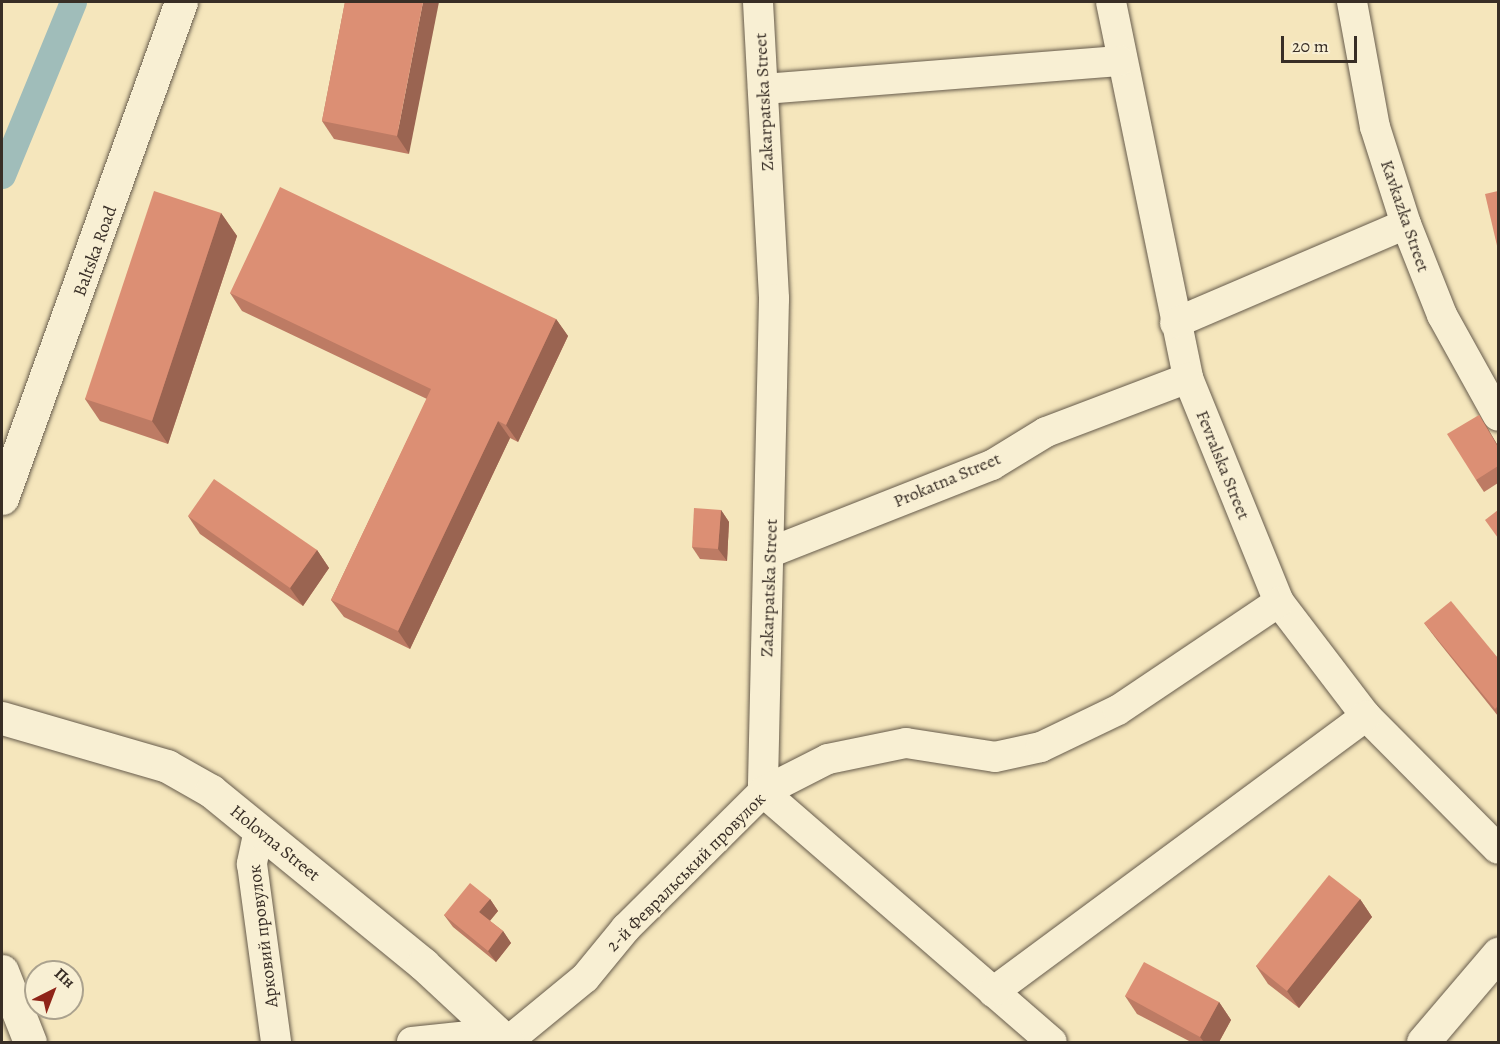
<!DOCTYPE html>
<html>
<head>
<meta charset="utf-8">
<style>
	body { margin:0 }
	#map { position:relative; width:1500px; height:1044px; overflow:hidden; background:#f5e6bc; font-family:Alegreya,serif }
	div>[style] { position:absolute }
	.canal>* { height:27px; margin:-13.5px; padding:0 13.5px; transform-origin:13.5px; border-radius:13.5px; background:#a0bdba }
	.roads { filter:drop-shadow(0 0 2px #675c4c) drop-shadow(0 0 2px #675c4c) }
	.minor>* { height:30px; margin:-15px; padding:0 15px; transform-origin:15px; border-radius:15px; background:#f8efd3 }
	.tertiary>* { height:33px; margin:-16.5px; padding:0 16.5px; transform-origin:16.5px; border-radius:16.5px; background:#f8efd3 }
	.secondary>* { height:33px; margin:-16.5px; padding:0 16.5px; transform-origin:16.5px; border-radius:16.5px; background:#f8efd3 }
	.wall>* { inset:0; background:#bd7b64 }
	.shaded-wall>* { inset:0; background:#9a6451 }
	.building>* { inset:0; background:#dc8f74 }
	span { translate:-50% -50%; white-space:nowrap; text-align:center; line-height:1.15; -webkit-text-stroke:5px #f8efd3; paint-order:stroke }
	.street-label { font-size:18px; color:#382e26 }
	.frame { position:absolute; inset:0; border:3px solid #382e26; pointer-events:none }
	.north { position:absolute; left:24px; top:960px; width:60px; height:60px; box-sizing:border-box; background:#f8efd3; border:2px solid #aba28e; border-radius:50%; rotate:42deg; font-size:16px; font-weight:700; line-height:24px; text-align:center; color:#382e26 }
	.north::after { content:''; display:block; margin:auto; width:21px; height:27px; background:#8f2418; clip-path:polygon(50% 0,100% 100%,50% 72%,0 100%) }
	.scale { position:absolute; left:1281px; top:36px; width:76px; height:27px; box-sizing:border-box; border:3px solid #382e26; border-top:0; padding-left:8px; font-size:18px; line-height:21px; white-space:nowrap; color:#382e26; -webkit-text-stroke:4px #f8efd3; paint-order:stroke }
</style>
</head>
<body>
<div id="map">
	<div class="canal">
		<i style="left:2px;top:175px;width:187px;rotate:-67.7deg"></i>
	</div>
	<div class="roads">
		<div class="minor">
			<i style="left:758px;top:2px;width:297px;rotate:86.9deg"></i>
			<i style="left:774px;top:299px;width:493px;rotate:91.3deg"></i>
			<i style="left:763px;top:792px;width:382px;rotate:40.9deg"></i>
			<i style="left:1111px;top:2px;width:384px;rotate:78.4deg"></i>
			<i style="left:1188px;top:378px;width:242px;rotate:67.9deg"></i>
			<i style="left:1279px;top:602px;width:143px;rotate:52.7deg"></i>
			<i style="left:1366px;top:716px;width:187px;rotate:45.2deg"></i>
			<i style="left:1352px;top:2px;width:127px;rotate:79.6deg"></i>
			<i style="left:1375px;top:127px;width:102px;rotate:72.3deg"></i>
			<i style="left:1406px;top:224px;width:98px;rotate:68.4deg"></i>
			<i style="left:1442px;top:315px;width:115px;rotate:61deg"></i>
			<i style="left:763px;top:89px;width:358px;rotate:-4.5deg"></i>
			<i style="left:1175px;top:323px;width:251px;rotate:-23.2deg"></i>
			<i style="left:771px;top:552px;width:238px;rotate:-21.5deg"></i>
			<i style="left:992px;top:465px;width:63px;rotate:-31.4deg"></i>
			<i style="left:1046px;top:432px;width:152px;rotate:-20.8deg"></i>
			<i style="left:259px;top:830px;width:35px;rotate:102deg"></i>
			<i style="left:252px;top:864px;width:180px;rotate:82.3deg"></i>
			<i style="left:993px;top:992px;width:464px;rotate:-36.5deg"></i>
			<i style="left:412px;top:1042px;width:84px;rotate:-6.1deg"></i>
			<i style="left:507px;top:1042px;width:101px;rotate:-39.4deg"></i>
			<i style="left:585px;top:978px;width:65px;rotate:-50.6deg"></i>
			<i style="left:626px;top:928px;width:193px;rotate:-44.8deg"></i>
			<i style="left:763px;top:792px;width:73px;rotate:-26.9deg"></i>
			<i style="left:828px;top:759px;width:80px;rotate:-11.6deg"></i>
			<i style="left:906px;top:743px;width:90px;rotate:8.9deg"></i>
			<i style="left:995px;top:757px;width:47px;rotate:-12.3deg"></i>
			<i style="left:1041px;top:747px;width:85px;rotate:-25.7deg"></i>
			<i style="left:1118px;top:710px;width:194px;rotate:-33.9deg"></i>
		</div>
		<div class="tertiary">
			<i style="left:2px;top:718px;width:172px;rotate:16.2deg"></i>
			<i style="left:167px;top:766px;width:51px;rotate:29.6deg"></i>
			<i style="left:211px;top:791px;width:274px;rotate:39.2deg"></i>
			<i style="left:423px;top:964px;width:115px;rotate:42.9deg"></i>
			<i style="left:2px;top:971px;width:76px;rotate:68.5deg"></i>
			<i style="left:1423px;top:1042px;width:116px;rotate:-49.6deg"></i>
		</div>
		<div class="secondary">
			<i style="left:2px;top:498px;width:527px;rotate:-70.16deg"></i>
		</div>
	</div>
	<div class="wall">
		<i style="clip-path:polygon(345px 2px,409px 154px,334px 139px,322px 121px)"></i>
		<i style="clip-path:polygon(221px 213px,237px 236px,168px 444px,100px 421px,85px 399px)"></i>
		<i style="clip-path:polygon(230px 293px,556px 319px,568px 336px,518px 442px,510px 438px,410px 649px,344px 617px,331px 600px,427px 399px,242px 311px)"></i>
		<i style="clip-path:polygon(1479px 415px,1498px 446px,1498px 483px,1484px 492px,1476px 480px)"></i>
		<i style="clip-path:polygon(721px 510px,729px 522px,727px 561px,700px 559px,692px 547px)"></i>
		<i style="clip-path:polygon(188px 516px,317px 550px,329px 568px,303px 606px,200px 534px)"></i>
		<i style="clip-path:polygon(1424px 623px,1498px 658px,1498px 716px,1437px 640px)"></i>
		<i style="clip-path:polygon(490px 899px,498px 911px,490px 921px,503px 931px,511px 943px,496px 962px,453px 927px,444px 915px)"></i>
		<i style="clip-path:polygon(1360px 899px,1372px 917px,1299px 1008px,1268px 984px,1256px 966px)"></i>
		<i style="clip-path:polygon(1125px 996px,1219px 1002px,1231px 1020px,1219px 1042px,1191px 1042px,1137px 1014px)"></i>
	</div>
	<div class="shaded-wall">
		<i style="clip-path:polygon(423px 2px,439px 2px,409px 154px,397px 136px)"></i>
		<i style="clip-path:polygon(221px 213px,237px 236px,168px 444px,152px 421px)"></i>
		<i style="clip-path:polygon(556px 319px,568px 336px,518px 442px,506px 425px)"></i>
		<i style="clip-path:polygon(1479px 415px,1487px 427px,1498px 446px,1498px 447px)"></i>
		<i style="clip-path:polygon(498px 421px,510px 438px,410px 649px,398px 631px)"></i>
		<i style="clip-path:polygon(721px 510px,729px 522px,727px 561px,718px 549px)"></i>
		<i style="clip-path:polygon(317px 550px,329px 568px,303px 606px,290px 588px)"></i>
		<i style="clip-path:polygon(490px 899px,498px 911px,487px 924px,479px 912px)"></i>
		<i style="clip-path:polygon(1360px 899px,1372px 917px,1299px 1008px,1287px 991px)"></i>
		<i style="clip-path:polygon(503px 931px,511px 943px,496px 962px,488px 951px)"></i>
		<i style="clip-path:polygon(1219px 1002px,1231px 1020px,1219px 1042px,1204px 1042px,1200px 1037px)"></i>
	</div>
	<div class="building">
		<i style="clip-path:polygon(345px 2px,423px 2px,397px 136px,322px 121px)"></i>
		<i style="clip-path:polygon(280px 187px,556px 319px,506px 425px,498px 421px,398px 631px,331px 600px,431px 389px,230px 293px)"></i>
		<i style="clip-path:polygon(154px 191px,221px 213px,152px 421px,85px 399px)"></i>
		<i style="clip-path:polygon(1498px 191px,1498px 250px,1485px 194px)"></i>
		<i style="clip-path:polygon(1479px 415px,1498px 447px,1498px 466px,1476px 480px,1447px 434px)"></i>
		<i style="clip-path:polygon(214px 479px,317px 550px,290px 588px,188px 516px)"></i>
		<i style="clip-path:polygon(694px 508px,721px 510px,718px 549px,692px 547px)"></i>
		<i style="clip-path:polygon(1498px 510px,1498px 538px,1485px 520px)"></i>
		<i style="clip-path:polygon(1451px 601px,1498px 658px,1498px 706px,1495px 709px,1424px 623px)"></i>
		<i style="clip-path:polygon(1329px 875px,1360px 899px,1287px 991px,1256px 966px)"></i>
		<i style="clip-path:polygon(470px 883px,490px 899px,479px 912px,503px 931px,488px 951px,444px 915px)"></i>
		<i style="clip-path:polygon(1144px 962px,1219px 1002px,1200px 1037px,1125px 996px)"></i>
	</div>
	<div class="street-label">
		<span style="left:764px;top:102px;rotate:-93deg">Zakarpatska Street</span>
		<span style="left:1405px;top:216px;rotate:71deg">Kavkazka Street</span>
		<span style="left:95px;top:251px;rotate:-70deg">Baltska Road</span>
		<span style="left:1223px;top:465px;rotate:68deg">Fevralska Street</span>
		<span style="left:947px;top:480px;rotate:-23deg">Prokatna Street</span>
		<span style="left:769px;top:588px;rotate:-88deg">Zakarpatska Street</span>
		<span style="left:275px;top:843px;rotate:39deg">Holovna Street</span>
		<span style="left:686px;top:872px;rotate:-45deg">2-й Февральський провулок</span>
		<span style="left:263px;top:936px;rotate:-97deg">Арковий провулок</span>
	</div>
	<div class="frame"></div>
	<div class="north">Пн</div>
	<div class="scale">20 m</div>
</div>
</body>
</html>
